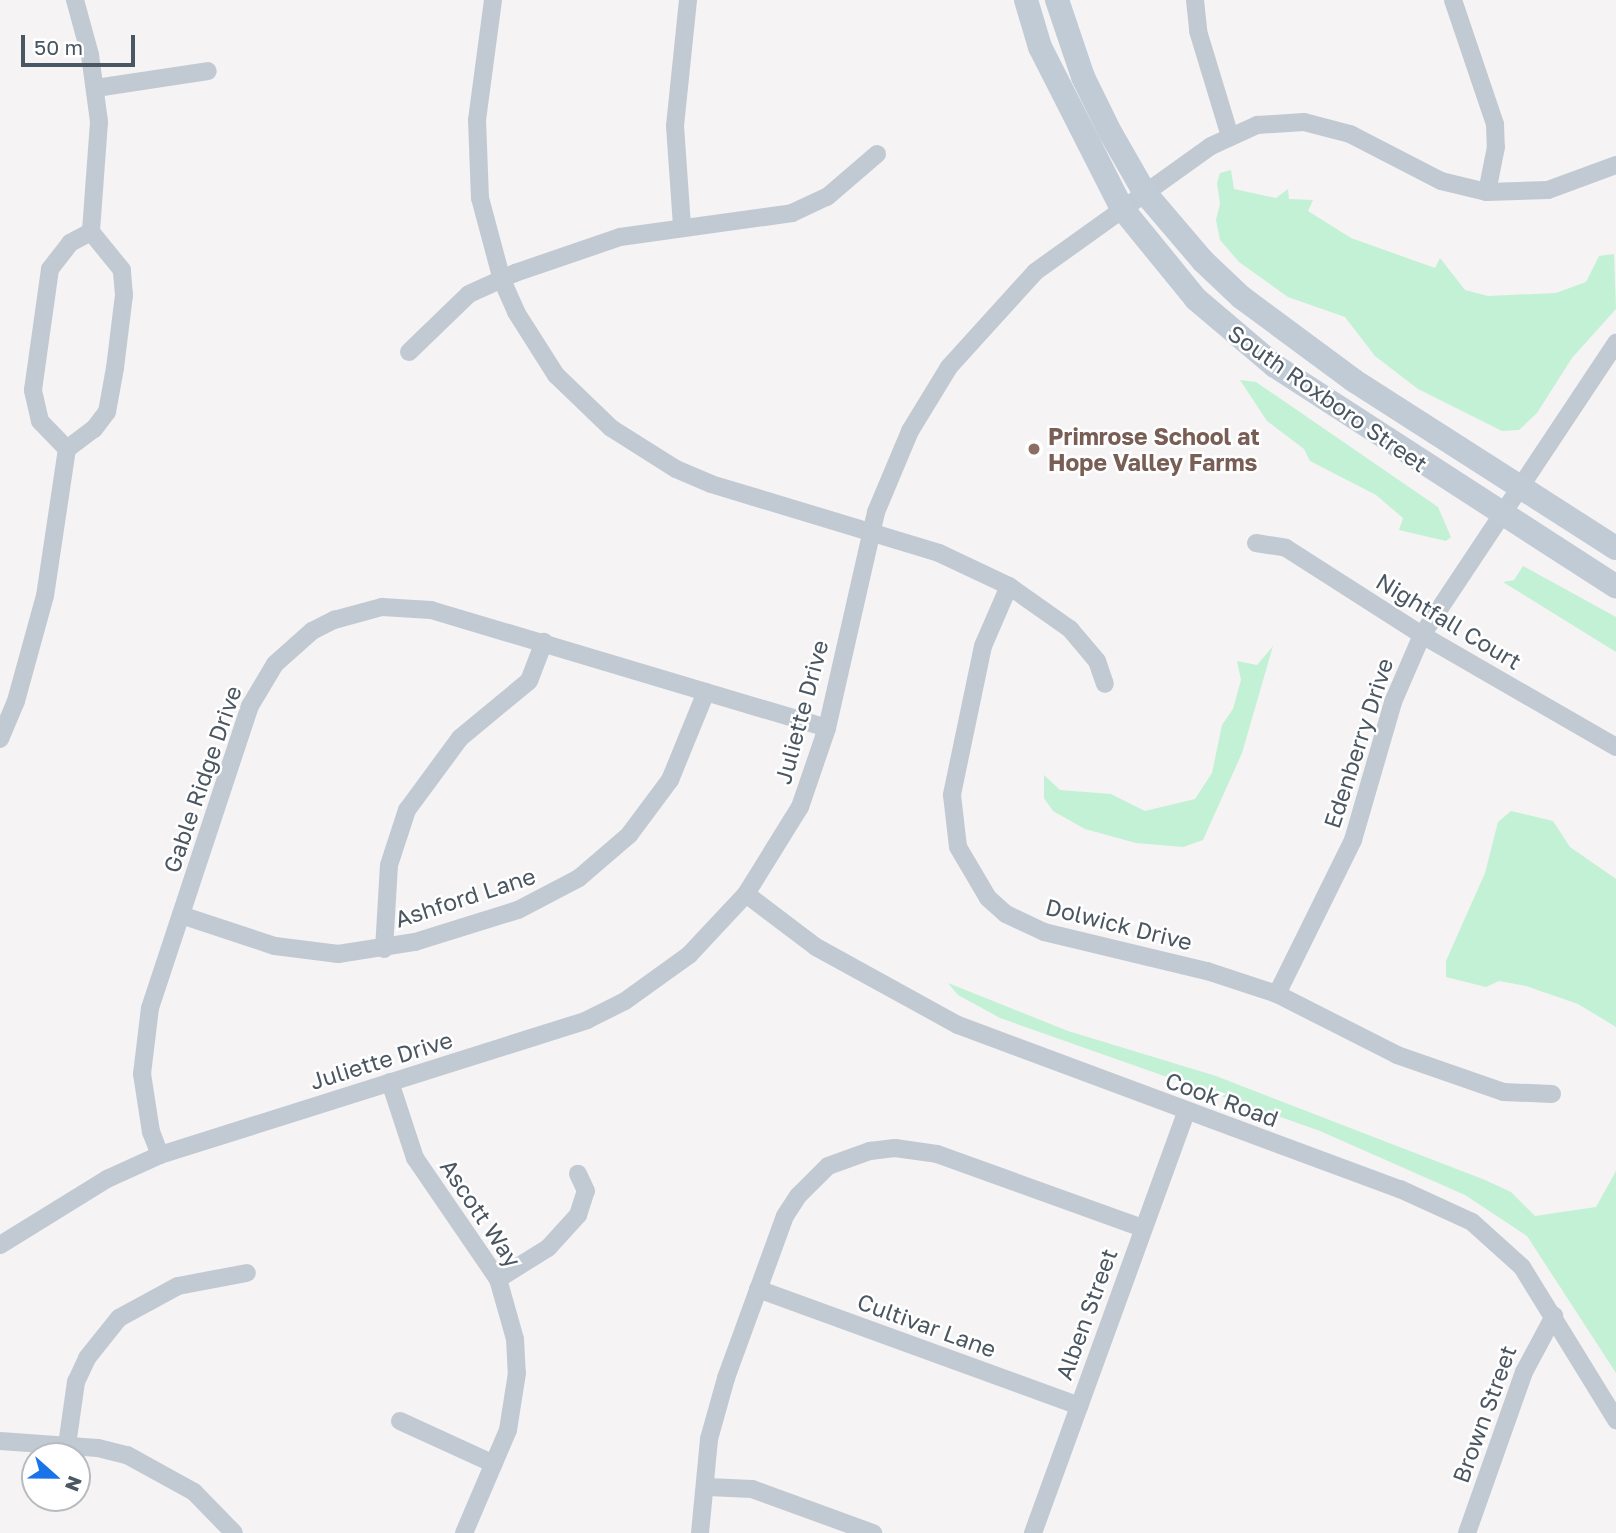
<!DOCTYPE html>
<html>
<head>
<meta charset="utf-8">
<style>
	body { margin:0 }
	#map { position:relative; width:1616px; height:1533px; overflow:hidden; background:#f5f3f3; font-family:"Golos Text",sans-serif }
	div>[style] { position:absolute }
	.green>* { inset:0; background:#c3f1d5 }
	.street>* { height:18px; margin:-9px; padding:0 9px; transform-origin:9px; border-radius:9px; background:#c1cad2 }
	.secondary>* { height:24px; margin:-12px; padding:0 12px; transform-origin:12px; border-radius:12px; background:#c1cbd6 }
	.dots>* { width:19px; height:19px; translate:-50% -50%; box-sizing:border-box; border:4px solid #fff; border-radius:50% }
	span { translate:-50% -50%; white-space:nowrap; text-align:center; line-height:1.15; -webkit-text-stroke:5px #fff; paint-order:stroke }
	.street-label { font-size:23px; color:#4a5661 }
	.education-label { font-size:23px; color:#785e54; font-weight:700 }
	.left { translate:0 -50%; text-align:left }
	.north { position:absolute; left:21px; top:1442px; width:70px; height:70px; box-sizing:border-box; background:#fff; border:2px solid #b7bbc0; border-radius:50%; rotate:111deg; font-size:19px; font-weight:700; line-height:28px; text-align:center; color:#4a5661 }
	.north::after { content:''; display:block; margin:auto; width:24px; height:32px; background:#1a73e8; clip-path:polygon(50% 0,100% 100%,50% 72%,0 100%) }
	.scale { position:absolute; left:21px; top:35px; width:114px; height:32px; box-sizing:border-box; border:4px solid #4a5661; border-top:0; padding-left:9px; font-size:21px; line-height:24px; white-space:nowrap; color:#4a5661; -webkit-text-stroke:5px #fff; paint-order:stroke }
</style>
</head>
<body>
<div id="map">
	<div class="green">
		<i style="clip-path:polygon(1231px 170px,1234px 189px,1276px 198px,1288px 189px,1289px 199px,1313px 200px,1308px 211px,1351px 238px,1435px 268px,1440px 258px,1465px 290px,1488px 296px,1556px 293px,1586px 282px,1599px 256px,1614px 254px,1616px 309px,1572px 358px,1537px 413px,1519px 430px,1502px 431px,1418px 389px,1375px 356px,1345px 317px,1288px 297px,1239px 262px,1220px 240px,1216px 220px,1220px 204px,1217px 183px,1220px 173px)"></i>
		<i style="clip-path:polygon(1240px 380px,1256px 382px,1438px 507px,1451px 537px,1446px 541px,1399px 530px,1403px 518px,1376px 495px,1310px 461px,1304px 449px,1267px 421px)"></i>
		<i style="clip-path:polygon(1523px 566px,1616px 617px,1616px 652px,1503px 582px,1514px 580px)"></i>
		<i style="clip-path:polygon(1273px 646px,1242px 753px,1203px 840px,1183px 847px,1136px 843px,1085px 829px,1053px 811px,1044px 798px,1044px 775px,1060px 790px,1111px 794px,1145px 811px,1195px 799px,1212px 773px,1222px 725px,1233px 709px,1241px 680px,1237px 661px,1257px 665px)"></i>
		<i style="clip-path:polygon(1511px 811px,1553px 821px,1570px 847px,1616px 879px,1616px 1027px,1578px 1004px,1526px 986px,1499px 981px,1486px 987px,1446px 977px,1446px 961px,1485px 873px,1498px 822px)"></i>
		<i style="clip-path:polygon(948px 983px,1068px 1031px,1216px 1076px,1485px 1180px,1511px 1192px,1535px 1216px,1596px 1207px,1616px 1171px,1616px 1373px,1527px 1236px,1465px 1195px,1320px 1131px,1000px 1018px,958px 995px)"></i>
	</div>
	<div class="street">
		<i style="left:75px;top:0;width:57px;rotate:74.7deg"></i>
		<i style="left:90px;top:55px;width:68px;rotate:82.3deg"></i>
		<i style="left:99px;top:122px;width:110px;rotate:94.2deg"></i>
		<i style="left:493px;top:0;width:121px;rotate:97.6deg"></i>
		<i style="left:477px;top:120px;width:78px;rotate:87.8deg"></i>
		<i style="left:480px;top:198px;width:85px;rotate:75deg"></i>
		<i style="left:502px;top:280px;width:35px;rotate:66deg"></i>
		<i style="left:516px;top:312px;width:75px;rotate:57.6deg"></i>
		<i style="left:556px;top:375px;width:76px;rotate:43.9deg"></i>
		<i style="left:611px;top:428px;width:77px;rotate:32.2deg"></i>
		<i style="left:676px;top:469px;width:38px;rotate:23deg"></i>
		<i style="left:711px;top:484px;width:238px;rotate:16.8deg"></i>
		<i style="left:939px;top:553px;width:77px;rotate:25.2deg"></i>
		<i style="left:1009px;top:586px;width:75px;rotate:35.2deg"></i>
		<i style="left:1070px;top:629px;width:42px;rotate:49.8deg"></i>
		<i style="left:1097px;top:661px;width:24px;rotate:71deg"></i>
		<i style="left:1195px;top:0;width:31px;rotate:84deg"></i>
		<i style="left:1198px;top:31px;width:110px;rotate:73.1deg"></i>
		<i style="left:1453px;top:0;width:131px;rotate:71.3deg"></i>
		<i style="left:1495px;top:124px;width:23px;rotate:88deg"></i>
		<i style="left:1496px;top:147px;width:46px;rotate:101.3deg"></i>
		<i style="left:96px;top:88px;width:113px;rotate:-8.6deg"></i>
		<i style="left:682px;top:226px;width:100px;rotate:-94deg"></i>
		<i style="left:675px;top:126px;width:127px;rotate:-84.1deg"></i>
		<i style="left:409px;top:352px;width:83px;rotate:-44deg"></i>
		<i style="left:469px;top:294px;width:51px;rotate:-24.5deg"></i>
		<i style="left:515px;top:273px;width:111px;rotate:-18.9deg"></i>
		<i style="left:620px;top:237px;width:174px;rotate:-7.9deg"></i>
		<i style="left:792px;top:213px;width:38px;rotate:-25deg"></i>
		<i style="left:827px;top:197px;width:66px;rotate:-40.7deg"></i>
		<i style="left:67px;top:449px;width:39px;rotate:-134deg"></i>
		<i style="left:40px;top:421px;width:32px;rotate:-103deg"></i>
		<i style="left:33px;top:390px;width:122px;rotate:-82deg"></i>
		<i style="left:50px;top:269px;width:33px;rotate:-52deg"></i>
		<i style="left:70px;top:243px;width:24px;rotate:-28deg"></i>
		<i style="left:1256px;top:543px;width:30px;rotate:9deg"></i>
		<i style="left:1286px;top:548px;width:161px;rotate:32.6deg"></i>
		<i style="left:1422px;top:635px;width:224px;rotate:30deg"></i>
		<i style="left:1009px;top:586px;width:65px;rotate:113.4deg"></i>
		<i style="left:983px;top:646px;width:152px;rotate:101.8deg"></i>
		<i style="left:952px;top:795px;width:52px;rotate:83.4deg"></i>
		<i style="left:958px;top:847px;width:59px;rotate:59.5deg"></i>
		<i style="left:988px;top:898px;width:24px;rotate:42deg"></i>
		<i style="left:1006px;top:914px;width:42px;rotate:25.3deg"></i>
		<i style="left:1044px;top:932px;width:168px;rotate:13.5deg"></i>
		<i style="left:1207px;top:971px;width:74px;rotate:18.2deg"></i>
		<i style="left:1277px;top:994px;width:135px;rotate:26.9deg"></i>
		<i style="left:1397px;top:1055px;width:112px;rotate:19.2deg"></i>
		<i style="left:1503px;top:1092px;width:49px;rotate:2.3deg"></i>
		<i style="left:0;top:739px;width:41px;rotate:-67.2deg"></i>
		<i style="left:16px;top:701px;width:109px;rotate:-74.6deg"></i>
		<i style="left:45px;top:596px;width:149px;rotate:-81.5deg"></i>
		<i style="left:67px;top:449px;width:34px;rotate:-37deg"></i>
		<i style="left:94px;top:429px;width:21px;rotate:-53deg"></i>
		<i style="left:107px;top:412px;width:45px;rotate:-79.7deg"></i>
		<i style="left:115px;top:368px;width:74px;rotate:-83deg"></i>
		<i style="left:124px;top:295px;width:25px;rotate:-95deg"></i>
		<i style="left:122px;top:270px;width:49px;rotate:-129.2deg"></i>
		<i style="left:746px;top:894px;width:88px;rotate:37.1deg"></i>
		<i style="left:816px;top:947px;width:162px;rotate:28.8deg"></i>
		<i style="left:958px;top:1025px;width:471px;rotate:20.4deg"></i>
		<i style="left:1400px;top:1189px;width:79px;rotate:24.6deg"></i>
		<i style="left:1472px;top:1222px;width:67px;rotate:42deg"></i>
		<i style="left:1522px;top:1267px;width:180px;rotate:58.4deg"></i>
		<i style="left:181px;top:915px;width:99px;rotate:18.3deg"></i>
		<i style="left:275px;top:946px;width:64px;rotate:7.2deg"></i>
		<i style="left:338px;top:954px;width:78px;rotate:-8.9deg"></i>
		<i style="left:415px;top:942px;width:108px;rotate:-17.3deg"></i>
		<i style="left:518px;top:910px;width:69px;rotate:-27.7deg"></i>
		<i style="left:579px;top:878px;width:66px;rotate:-40.7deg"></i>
		<i style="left:629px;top:835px;width:69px;rotate:-53.3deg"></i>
		<i style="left:670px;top:780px;width:95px;rotate:-67.8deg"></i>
		<i style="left:384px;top:949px;width:84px;rotate:-86.6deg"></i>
		<i style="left:389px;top:865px;width:58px;rotate:-71.9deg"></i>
		<i style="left:407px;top:810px;width:89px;rotate:-53.6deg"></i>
		<i style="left:460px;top:738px;width:89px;rotate:-39.6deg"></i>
		<i style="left:529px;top:681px;width:42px;rotate:-69deg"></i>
		<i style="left:1277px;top:994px;width:172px;rotate:-63.7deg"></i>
		<i style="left:1353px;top:840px;width:144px;rotate:-73.8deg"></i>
		<i style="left:1393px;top:702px;width:73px;rotate:-66.6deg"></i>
		<i style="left:1422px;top:635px;width:351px;rotate:-56.4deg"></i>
		<i style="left:390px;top:1082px;width:80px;rotate:71.8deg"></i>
		<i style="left:415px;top:1158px;width:147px;rotate:55.6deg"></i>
		<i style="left:498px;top:1279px;width:62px;rotate:74.2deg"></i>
		<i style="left:515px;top:1339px;width:34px;rotate:87deg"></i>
		<i style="left:517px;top:1373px;width:58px;rotate:99deg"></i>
		<i style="left:508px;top:1430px;width:112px;rotate:113.1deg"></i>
		<i style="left:160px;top:1155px;width:25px;rotate:-111deg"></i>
		<i style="left:151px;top:1132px;width:59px;rotate:-98.8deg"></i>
		<i style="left:142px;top:1074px;width:66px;rotate:-83.1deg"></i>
		<i style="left:150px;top:1008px;width:318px;rotate:-71.7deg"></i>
		<i style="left:250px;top:706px;width:49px;rotate:-59.2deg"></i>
		<i style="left:275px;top:664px;width:50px;rotate:-41.7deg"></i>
		<i style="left:312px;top:631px;width:25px;rotate:-27deg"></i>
		<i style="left:334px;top:620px;width:50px;rotate:-15.2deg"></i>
		<i style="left:382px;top:607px;width:49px;rotate:3.5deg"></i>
		<i style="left:431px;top:610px;width:413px;rotate:16.6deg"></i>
		<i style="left:0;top:1245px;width:126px;rotate:-31.7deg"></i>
		<i style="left:107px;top:1179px;width:58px;rotate:-24.4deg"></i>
		<i style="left:160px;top:1155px;width:448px;rotate:-17.5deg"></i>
		<i style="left:587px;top:1020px;width:42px;rotate:-26.6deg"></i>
		<i style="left:625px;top:1001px;width:79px;rotate:-35.7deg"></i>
		<i style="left:689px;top:955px;width:83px;rotate:-46.9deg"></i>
		<i style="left:746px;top:894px;width:102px;rotate:-58.2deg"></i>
		<i style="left:800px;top:807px;width:83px;rotate:-71.1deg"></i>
		<i style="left:827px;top:728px;width:221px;rotate:-77.2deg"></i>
		<i style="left:876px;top:512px;width:88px;rotate:-67.2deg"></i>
		<i style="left:910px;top:431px;width:75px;rotate:-58.6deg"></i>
		<i style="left:949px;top:367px;width:128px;rotate:-47.8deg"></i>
		<i style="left:1035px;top:272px;width:216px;rotate:-35.6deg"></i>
		<i style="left:1211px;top:146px;width:51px;rotate:-24.5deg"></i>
		<i style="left:1257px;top:125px;width:47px;rotate:-3.7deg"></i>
		<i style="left:1304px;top:122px;width:48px;rotate:14.6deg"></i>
		<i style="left:1350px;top:134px;width:102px;rotate:27.3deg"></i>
		<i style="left:1441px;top:181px;width:47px;rotate:13.4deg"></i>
		<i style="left:1487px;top:192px;width:61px;rotate:-1.9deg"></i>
		<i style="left:1548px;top:190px;width:72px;rotate:-20.2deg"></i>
		<i style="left:498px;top:1279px;width:59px;rotate:-31.8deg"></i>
		<i style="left:548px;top:1248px;width:45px;rotate:-47.7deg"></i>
		<i style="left:578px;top:1215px;width:25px;rotate:-72deg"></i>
		<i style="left:586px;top:1191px;width:19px;rotate:-115deg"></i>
		<i style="left:758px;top:1289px;width:342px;rotate:20deg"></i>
		<i style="left:400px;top:1421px;width:103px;rotate:24.6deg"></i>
		<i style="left:0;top:1441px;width:98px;rotate:4.1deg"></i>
		<i style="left:98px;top:1448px;width:30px;rotate:14deg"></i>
		<i style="left:127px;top:1455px;width:77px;rotate:28.9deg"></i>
		<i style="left:194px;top:1492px;width:57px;rotate:45.7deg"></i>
		<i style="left:67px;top:1445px;width:64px;rotate:-81.9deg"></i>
		<i style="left:76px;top:1382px;width:26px;rotate:-65deg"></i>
		<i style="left:87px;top:1358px;width:51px;rotate:-51.3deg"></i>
		<i style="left:119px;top:1318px;width:67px;rotate:-28.5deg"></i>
		<i style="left:178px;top:1286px;width:70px;rotate:-10.7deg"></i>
		<i style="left:708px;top:1487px;width:44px;rotate:2.6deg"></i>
		<i style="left:752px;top:1489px;width:129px;rotate:20deg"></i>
		<i style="left:700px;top:1533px;width:94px;rotate:-84.5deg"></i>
		<i style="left:709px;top:1439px;width:63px;rotate:-74.4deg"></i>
		<i style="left:726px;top:1378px;width:172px;rotate:-70deg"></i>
		<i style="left:785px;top:1216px;width:24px;rotate:-57deg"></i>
		<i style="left:798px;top:1196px;width:42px;rotate:-45deg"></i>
		<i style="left:828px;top:1166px;width:45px;rotate:-19.7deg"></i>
		<i style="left:870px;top:1151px;width:25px;rotate:-7deg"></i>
		<i style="left:895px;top:1148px;width:42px;rotate:8.1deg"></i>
		<i style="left:937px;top:1154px;width:219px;rotate:19.8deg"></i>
		<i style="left:1033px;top:1533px;width:448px;rotate:-70deg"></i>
		<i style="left:1467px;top:1533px;width:171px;rotate:-70.5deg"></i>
		<i style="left:1524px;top:1372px;width:64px;rotate:-61.8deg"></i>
	</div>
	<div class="secondary">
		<i style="left:1026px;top:0;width:49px;rotate:73.4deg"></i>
		<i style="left:1040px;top:47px;width:179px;rotate:63.1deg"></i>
		<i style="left:1121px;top:207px;width:119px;rotate:50.8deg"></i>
		<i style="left:1196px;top:299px;width:104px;rotate:40.3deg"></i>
		<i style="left:1275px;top:366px;width:406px;rotate:32.9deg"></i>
		<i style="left:1057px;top:0;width:81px;rotate:71.3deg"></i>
		<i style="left:1083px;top:77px;width:61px;rotate:63.9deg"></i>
		<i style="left:1110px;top:132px;width:70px;rotate:60.2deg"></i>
		<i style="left:1145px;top:193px;width:89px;rotate:49.5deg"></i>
		<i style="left:1203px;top:261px;width:52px;rotate:43.5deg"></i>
		<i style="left:1241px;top:297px;width:139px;rotate:36.5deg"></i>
		<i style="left:1353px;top:380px;width:312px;rotate:32.6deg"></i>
	</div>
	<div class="dots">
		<i style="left:1034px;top:449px;background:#8d6e63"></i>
	</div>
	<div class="street-label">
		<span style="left:1328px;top:398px;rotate:35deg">South Roxboro Street</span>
		<span style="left:1449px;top:621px;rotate:31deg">Nightfall Court</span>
		<span style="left:801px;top:712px;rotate:-75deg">Juliette Drive</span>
		<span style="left:1358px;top:743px;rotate:-72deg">Edenberry Drive</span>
		<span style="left:202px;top:779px;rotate:-71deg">Gable Ridge Drive</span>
		<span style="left:465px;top:897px;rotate:-18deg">Ashford Lane</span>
		<span style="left:1119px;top:924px;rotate:14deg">Dolwick Drive</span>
		<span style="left:381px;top:1060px;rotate:-17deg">Juliette Drive</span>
		<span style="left:1222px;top:1099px;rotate:20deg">Cook Road</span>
		<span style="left:481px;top:1213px;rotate:56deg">Ascott Way</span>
		<span style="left:1086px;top:1314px;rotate:-70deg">Alben Street</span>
		<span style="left:927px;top:1325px;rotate:20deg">Cultivar Lane</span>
		<span style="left:1484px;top:1414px;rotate:-70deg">Brown Street</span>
	</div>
	<div class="education-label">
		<span class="left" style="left:1048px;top:449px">Primrose School at<br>Hope Valley Farms</span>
	</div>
	<div class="north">N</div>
	<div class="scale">50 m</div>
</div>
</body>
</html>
